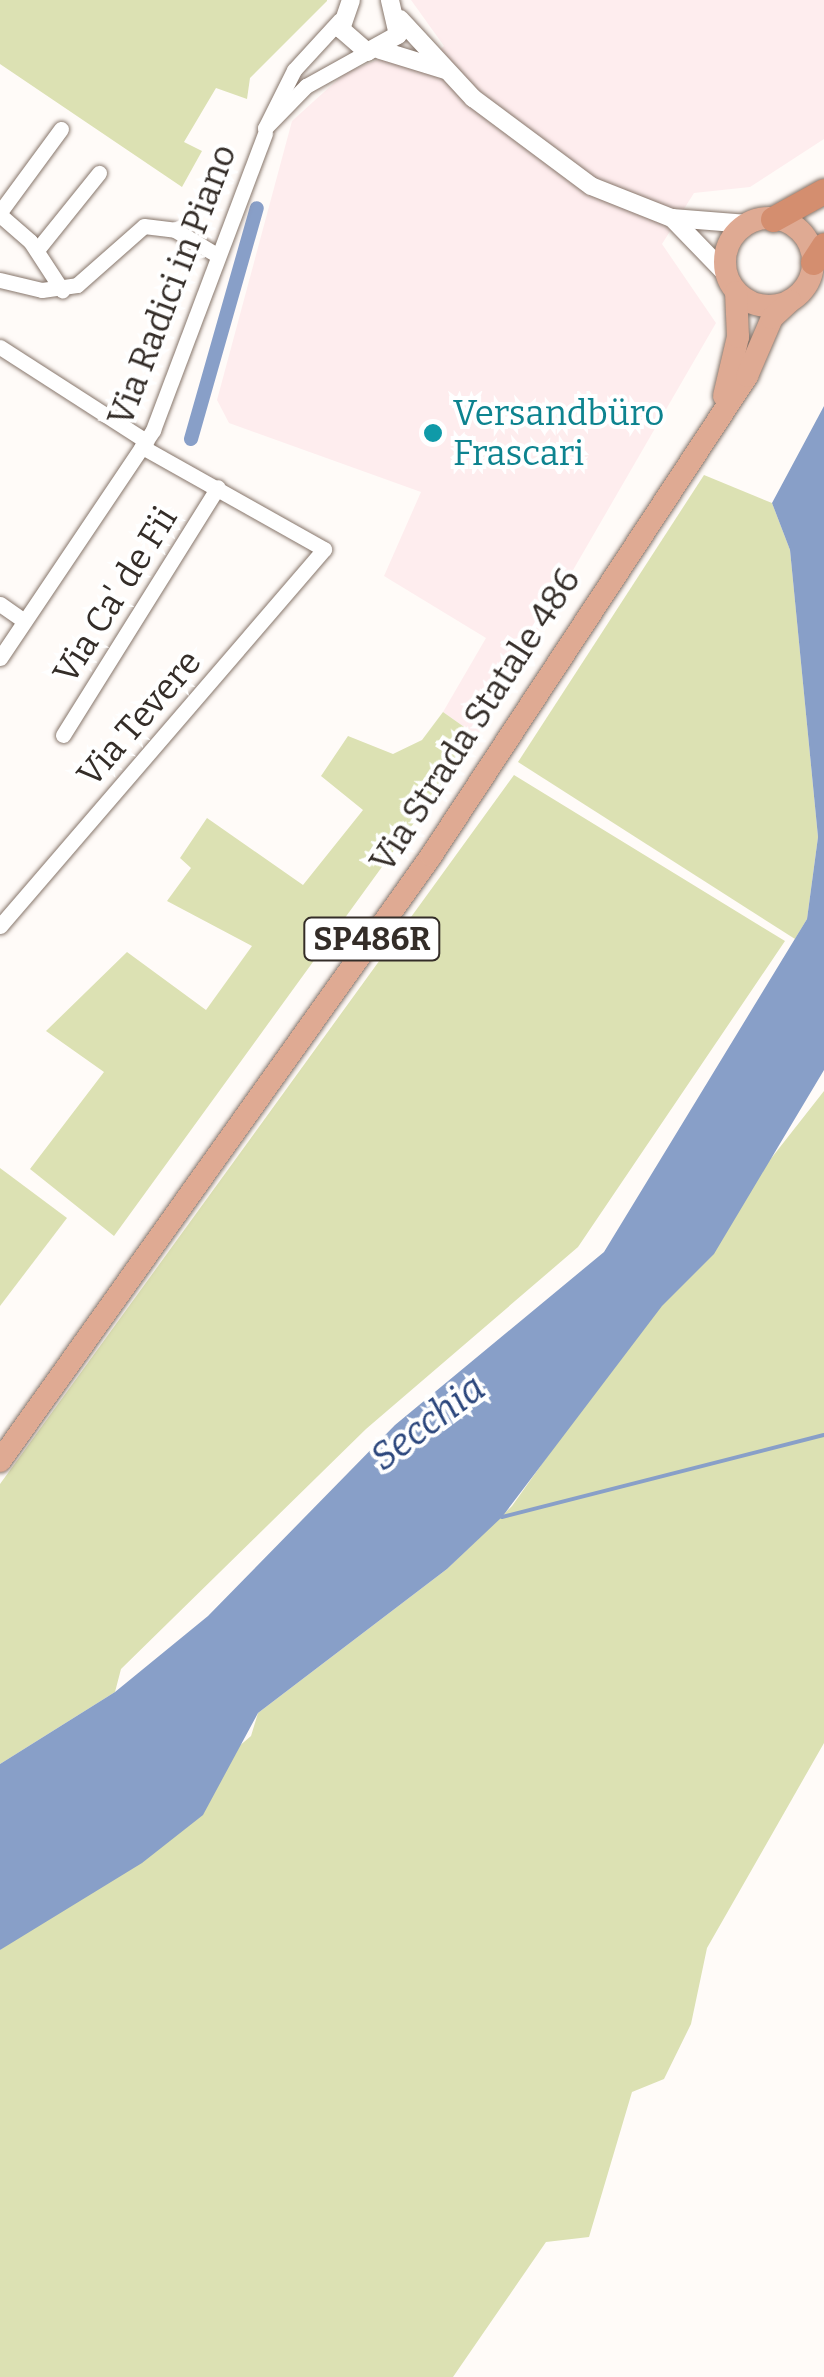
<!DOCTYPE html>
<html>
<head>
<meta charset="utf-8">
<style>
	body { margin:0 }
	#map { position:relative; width:824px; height:2377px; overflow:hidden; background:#fffbf8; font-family:Bitter,serif }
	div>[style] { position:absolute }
	.industrial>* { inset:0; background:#feedee }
	.green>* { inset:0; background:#dce1b3 }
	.water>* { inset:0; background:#889fc8 }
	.stream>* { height:4px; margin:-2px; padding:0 2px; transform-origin:2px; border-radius:2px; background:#889fc8 }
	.canal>* { height:14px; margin:-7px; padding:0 7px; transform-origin:7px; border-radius:7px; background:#889fc8 }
	.roads { filter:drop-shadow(0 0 2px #87766b) drop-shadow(0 0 2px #87766b) }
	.minor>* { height:15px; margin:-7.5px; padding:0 7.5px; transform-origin:7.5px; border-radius:7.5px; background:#fff }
	.tertiary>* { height:18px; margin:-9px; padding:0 9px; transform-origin:9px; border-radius:9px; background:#fff }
	.primary>* { height:22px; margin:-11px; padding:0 11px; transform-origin:11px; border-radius:11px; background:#dfaa93 }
	.primary>.ring { margin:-11px; padding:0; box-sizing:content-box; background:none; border:22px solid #dfaa93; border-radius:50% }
	.trunk>* { height:25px; margin:-12.5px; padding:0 12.5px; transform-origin:12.5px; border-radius:12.5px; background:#d48e6f }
	.dots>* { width:28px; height:28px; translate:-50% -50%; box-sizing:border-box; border:5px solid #fff; border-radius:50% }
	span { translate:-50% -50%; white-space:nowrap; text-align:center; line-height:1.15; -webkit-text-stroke:8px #fff; paint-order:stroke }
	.shield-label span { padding:2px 8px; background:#fff; border:2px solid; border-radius:8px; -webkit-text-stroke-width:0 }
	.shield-label { font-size:32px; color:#342d28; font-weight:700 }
	.street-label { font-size:35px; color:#342d28 }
	.culture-label { font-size:35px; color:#0d838f }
	.left { translate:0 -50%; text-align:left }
	.water-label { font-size:38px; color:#2b467c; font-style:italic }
</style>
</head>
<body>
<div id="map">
	<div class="industrial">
		<i style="clip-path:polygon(411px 0,824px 0,824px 139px,750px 187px,694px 193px,662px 244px,716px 323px,477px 736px,443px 712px,486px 638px,384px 576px,421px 492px,229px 423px,217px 400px,292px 121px,345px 73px,382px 58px,417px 71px,444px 46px)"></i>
	</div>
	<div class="green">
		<i style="clip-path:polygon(0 0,327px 0,327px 1px,250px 78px,247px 99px,216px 88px,184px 142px,202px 151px,182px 187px,0 64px)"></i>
		<i style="clip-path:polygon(704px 475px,772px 503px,790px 550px,818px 837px,807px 919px,795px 939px,518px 762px)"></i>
		<i style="clip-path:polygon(443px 712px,477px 736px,114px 1236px,30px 1169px,104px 1072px,46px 1031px,127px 952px,206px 1010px,252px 946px,167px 901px,191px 868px,180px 858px,207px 818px,303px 885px,363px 810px,321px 776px,348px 736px,393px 754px,422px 740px)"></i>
		<i style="clip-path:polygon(514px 775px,785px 941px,578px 1247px,366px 1429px,121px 1669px,115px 1692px,0 1764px,0 1484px)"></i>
		<i style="clip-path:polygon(824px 1091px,824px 1743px,707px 1948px,691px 2024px,664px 2079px,632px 2092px,589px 2237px,546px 2242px,453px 2377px,0 2377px,0 1950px,251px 1736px,258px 1713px,447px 1569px,512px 1506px,648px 1315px)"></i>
		<i style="clip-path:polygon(0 1168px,67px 1218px,0 1306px)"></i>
	</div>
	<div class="water">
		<i style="clip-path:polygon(824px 406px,824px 1070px,714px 1254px,662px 1306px,502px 1517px,447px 1569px,258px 1713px,203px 1815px,142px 1863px,0 1950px,0 1764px,115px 1692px,208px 1616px,395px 1425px,604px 1252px,807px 919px,818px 837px,790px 550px,772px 503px)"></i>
	</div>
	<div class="stream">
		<i style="left:502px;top:1517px;width:332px;rotate:-14.3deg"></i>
	</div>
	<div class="canal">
		<i style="left:191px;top:439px;width:240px;rotate:-74.1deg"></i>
	</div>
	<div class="roads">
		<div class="minor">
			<i style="left:265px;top:128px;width:59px;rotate:-45.7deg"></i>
			<i style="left:306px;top:86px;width:70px;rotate:-29.1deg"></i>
			<i style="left:265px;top:128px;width:65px;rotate:-63.4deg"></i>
			<i style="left:294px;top:70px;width:68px;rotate:-47.4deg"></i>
			<i style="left:0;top:212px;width:103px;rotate:-53.7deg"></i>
			<i style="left:0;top:215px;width:40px;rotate:41deg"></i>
			<i style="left:30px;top:241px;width:59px;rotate:56.9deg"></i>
			<i style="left:37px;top:250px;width:99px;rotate:-51.2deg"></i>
			<i style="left:0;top:280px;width:43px;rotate:13.4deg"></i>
			<i style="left:42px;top:290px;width:35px;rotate:-8deg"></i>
			<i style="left:77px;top:285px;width:89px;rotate:-41.4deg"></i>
			<i style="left:144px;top:226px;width:31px;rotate:7deg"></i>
			<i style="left:175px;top:230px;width:49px;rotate:30.8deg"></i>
			<i style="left:0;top:347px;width:174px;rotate:32.8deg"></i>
			<i style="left:0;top:604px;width:29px;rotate:35deg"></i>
			<i style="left:0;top:658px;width:275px;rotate:-56.1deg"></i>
			<i style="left:153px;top:430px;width:317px;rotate:-69.3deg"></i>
			<i style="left:63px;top:735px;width:292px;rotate:-58deg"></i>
			<i style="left:0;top:926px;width:497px;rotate:-49.3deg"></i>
			<i style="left:324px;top:549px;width:209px;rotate:-150.7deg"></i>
		</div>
		<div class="tertiary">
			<i style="left:351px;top:0;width:31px;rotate:109deg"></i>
			<i style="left:341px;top:29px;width:35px;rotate:41deg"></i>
			<i style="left:367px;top:52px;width:35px;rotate:-29deg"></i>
			<i style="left:398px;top:35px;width:36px;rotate:-103deg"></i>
			<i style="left:400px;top:19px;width:108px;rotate:47.3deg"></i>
			<i style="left:473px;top:98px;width:147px;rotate:36.7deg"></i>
			<i style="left:591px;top:186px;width:87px;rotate:21.6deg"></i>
			<i style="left:672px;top:218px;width:76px;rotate:4.5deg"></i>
			<i style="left:380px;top:50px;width:68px;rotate:17.1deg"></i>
			<i style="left:672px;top:218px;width:79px;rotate:46deg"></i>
		</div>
		<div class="primary">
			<i class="ring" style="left:725px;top:218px;width:66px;height:66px"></i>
			<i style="left:724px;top:396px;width:61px;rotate:-76.7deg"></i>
			<i style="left:738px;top:337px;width:45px;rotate:-92.5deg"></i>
			<i style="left:0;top:1461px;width:743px;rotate:-54.53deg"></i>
			<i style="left:431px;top:856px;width:575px;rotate:-56.64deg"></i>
			<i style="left:747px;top:376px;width:63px;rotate:-66.7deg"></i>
			<i style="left:772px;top:318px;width:25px;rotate:-43deg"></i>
		</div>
		<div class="trunk">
			<i style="left:773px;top:219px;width:58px;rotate:-28.8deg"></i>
			<i style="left:813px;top:262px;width:20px;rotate:-57deg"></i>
		</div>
	</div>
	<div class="dots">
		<i style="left:433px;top:433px;background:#0f9aa8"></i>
	</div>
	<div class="shield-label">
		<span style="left:372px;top:939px">SP486R</span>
	</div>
	<div class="street-label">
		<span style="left:172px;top:285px;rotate:-69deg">Via Radici in Piano</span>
		<span style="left:115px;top:595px;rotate:-58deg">Via Ca' de Fii</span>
		<span style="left:139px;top:718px;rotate:-49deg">Via Tevere</span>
		<span style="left:475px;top:720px;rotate:-57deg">Via Strada Statale 486</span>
	</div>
	<div class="culture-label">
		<span class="left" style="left:453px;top:433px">Versandbüro<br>Frascari</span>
	</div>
	<div class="water-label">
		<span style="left:428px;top:1423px;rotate:-37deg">Secchia</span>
	</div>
</div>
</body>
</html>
